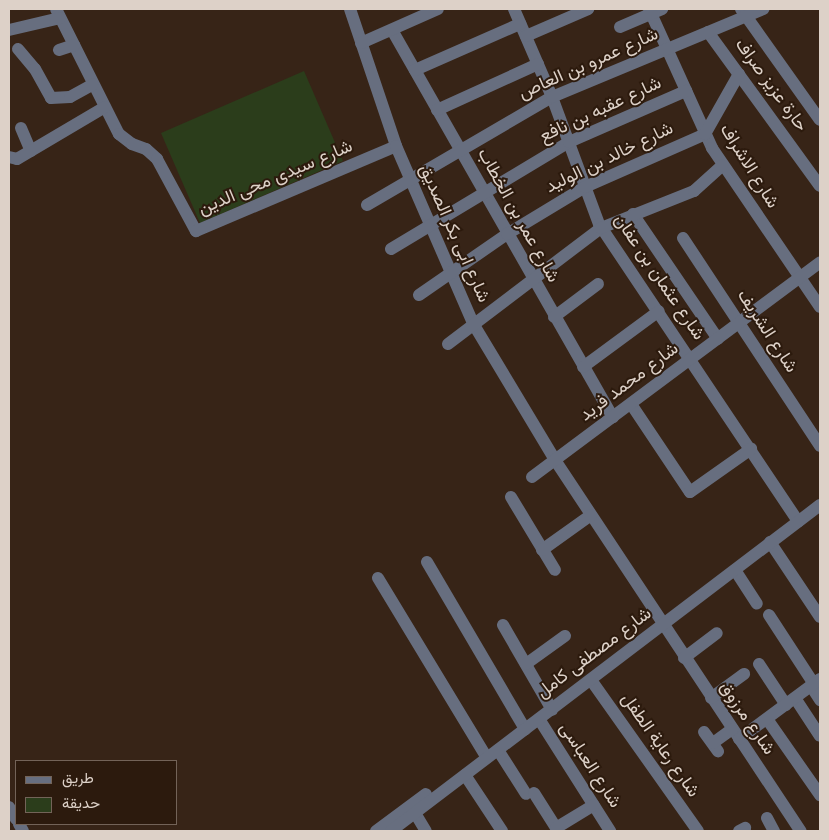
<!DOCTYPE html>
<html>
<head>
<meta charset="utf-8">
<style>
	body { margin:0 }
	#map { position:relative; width:829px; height:840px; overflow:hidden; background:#372417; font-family:Georgia,Vazirmatn,serif }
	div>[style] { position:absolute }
	.green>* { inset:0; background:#2b3d1b }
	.minor>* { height:12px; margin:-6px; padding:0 6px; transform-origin:6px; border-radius:6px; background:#676e7f }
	span { translate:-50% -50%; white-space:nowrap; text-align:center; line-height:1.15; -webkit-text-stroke:4px #2c1a0d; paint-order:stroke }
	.street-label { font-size:18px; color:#ddd1c8 }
	.frame { position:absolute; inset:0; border:10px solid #ddd1c8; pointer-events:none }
	.legend { position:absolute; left:15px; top:760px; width:162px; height:65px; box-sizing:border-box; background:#2c1a0d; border:1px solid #736358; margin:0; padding:6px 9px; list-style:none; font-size:15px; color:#ddd1c8 }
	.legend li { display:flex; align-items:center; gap:10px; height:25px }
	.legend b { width:25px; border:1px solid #736358 }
</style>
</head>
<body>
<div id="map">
	<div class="green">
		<i style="clip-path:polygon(304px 71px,343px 161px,200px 223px,161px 133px)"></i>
	</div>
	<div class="minor">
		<i style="left:56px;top:9px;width:140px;rotate:63.3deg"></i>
		<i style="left:119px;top:134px;width:16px;rotate:38deg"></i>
		<i style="left:132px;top:144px;width:15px;rotate:20deg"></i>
		<i style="left:146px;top:149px;width:15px;rotate:42deg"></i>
		<i style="left:157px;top:159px;width:82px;rotate:61.6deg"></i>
		<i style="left:196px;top:231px;width:217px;rotate:-23deg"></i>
		<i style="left:350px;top:9px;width:145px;rotate:71.4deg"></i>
		<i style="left:396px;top:146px;width:195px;rotate:66.5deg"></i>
		<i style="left:474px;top:325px;width:157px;rotate:59deg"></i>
		<i style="left:555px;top:460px;width:445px;rotate:56.5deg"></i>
		<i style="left:514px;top:9px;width:96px;rotate:66.6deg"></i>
		<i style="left:552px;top:97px;width:135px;rotate:69.7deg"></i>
		<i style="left:599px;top:224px;width:358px;rotate:56.2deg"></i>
		<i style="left:649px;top:9px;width:153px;rotate:65.6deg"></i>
		<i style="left:712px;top:148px;width:192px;rotate:55.8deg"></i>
		<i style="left:741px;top:9px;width:136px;rotate:54.6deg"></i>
		<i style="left:620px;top:27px;width:46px;rotate:-23.2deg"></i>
		<i style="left:9px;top:30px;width:52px;rotate:-13.2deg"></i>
		<i style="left:392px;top:30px;width:446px;rotate:60.3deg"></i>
		<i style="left:708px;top:32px;width:190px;rotate:54deg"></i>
		<i style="left:526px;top:36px;width:68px;rotate:-23.5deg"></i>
		<i style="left:361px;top:43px;width:84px;rotate:-23.8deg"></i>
		<i style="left:18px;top:49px;width:26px;rotate:50deg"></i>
		<i style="left:35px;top:69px;width:33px;rotate:61deg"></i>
		<i style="left:51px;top:98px;width:19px;rotate:-3deg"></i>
		<i style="left:70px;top:97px;width:26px;rotate:-29deg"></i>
		<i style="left:59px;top:50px;width:16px;rotate:-18deg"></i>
		<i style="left:415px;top:70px;width:115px;rotate:-23.7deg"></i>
		<i style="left:437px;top:110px;width:111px;rotate:-24.5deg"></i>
		<i style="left:21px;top:128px;width:25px;rotate:67deg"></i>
		<i style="left:9px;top:157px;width:8px;rotate:14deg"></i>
		<i style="left:17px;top:159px;width:102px;rotate:-30.6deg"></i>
		<i style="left:367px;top:205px;width:214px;rotate:-30.3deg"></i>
		<i style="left:552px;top:97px;width:229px;rotate:-22.6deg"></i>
		<i style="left:633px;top:214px;width:151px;rotate:55.8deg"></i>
		<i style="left:683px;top:238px;width:249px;rotate:56.6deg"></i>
		<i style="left:391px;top:249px;width:208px;rotate:-31deg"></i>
		<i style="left:569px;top:142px;width:128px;rotate:-23.6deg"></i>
		<i style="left:419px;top:295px;width:107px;rotate:-34.7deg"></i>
		<i style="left:507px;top:234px;width:91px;rotate:-31.1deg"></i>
		<i style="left:585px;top:187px;width:131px;rotate:-23.8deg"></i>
		<i style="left:705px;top:134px;width:69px;rotate:-60.5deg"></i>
		<i style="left:554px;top:317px;width:55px;rotate:-36.9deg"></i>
		<i style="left:448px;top:344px;width:192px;rotate:-37.2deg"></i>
		<i style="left:601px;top:228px;width:100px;rotate:-21.7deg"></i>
		<i style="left:694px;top:191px;width:38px;rotate:-42deg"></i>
		<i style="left:583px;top:367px;width:94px;rotate:-36.4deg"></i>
		<i style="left:631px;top:404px;width:106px;rotate:56.2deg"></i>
		<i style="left:690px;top:492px;width:75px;rotate:-35.2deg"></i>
		<i style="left:532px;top:477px;width:359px;rotate:-36.7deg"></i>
		<i style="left:511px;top:497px;width:85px;rotate:58.9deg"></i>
		<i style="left:770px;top:542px;width:90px;rotate:56.3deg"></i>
		<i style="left:542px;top:550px;width:60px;rotate:-35.5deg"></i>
		<i style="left:427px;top:562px;width:194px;rotate:59.6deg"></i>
		<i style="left:735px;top:570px;width:40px;rotate:57.1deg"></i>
		<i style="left:378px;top:578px;width:210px;rotate:58.8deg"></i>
		<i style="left:769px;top:615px;width:82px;rotate:56.9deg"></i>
		<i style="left:503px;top:625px;width:98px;rotate:60deg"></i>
		<i style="left:684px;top:658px;width:41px;rotate:-37.1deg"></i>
		<i style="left:526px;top:664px;width:48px;rotate:-35.7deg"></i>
		<i style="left:759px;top:664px;width:49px;rotate:56.6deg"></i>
		<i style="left:591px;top:680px;width:185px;rotate:54.7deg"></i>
		<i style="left:811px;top:686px;width:17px;rotate:57deg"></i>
		<i style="left:711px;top:698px;width:41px;rotate:-36deg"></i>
		<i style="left:795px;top:698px;width:45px;rotate:56.7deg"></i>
		<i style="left:539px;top:719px;width:133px;rotate:57.6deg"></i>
		<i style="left:767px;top:719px;width:93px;rotate:55.1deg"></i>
		<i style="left:704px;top:732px;width:24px;rotate:54deg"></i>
		<i style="left:739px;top:739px;width:101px;rotate:-36.5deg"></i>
		<i style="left:713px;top:743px;width:24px;rotate:-36deg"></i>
		<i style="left:498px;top:750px;width:52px;rotate:57.5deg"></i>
		<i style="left:465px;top:775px;width:67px;rotate:56.5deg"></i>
		<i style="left:534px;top:793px;width:45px;rotate:57.7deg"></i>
		<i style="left:9px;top:807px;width:14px;rotate:60deg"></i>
		<i style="left:415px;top:813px;width:21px;rotate:59deg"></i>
		<i style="left:767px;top:818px;width:15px;rotate:62deg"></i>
		<i style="left:19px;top:824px;width:8px;rotate:60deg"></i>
		<i style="left:556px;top:828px;width:44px;rotate:-31.2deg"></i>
		<i style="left:376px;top:831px;width:62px;rotate:-36.5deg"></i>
		<i style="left:391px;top:831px;width:539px;rotate:-37.23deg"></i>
		<i style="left:739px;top:831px;width:7px;rotate:-27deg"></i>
	</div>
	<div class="street-label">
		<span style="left:589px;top:65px;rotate:-24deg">شارع عمرو بن العاص</span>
		<span style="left:770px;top:86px;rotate:54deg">حارة عزيز صراف</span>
		<span style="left:601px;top:111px;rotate:-25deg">شارع عقبه بن نافع</span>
		<span style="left:610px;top:159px;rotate:-26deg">شارع خالد بن الوليد</span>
		<span style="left:748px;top:167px;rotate:58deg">شارع الاشراف</span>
		<span style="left:276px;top:179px;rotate:-23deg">شارع سيدى محى الدين</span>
		<span style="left:517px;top:216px;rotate:61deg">شارع عمر بن الخطاب</span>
		<span style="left:453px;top:234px;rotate:66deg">شارع ابى بكر الصديق</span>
		<span style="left:658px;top:278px;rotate:56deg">شارع عثمان بن عفان</span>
		<span style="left:766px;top:332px;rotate:57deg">شارع الشريف</span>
		<span style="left:630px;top:383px;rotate:-37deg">شارع محمد فريد</span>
		<span style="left:595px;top:654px;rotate:-37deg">شارع مصطفى كامل</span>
		<span style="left:746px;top:719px;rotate:56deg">شارع مرزوق</span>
		<span style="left:659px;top:746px;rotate:55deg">شارع رعاية الطفل</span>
		<span style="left:589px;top:766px;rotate:57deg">شارع العباسى</span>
	</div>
	<div class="frame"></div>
	<ul class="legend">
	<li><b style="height:6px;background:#676e7f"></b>طريق</li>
	<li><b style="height:14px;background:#2b3d1b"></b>حديقة</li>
	</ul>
</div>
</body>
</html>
